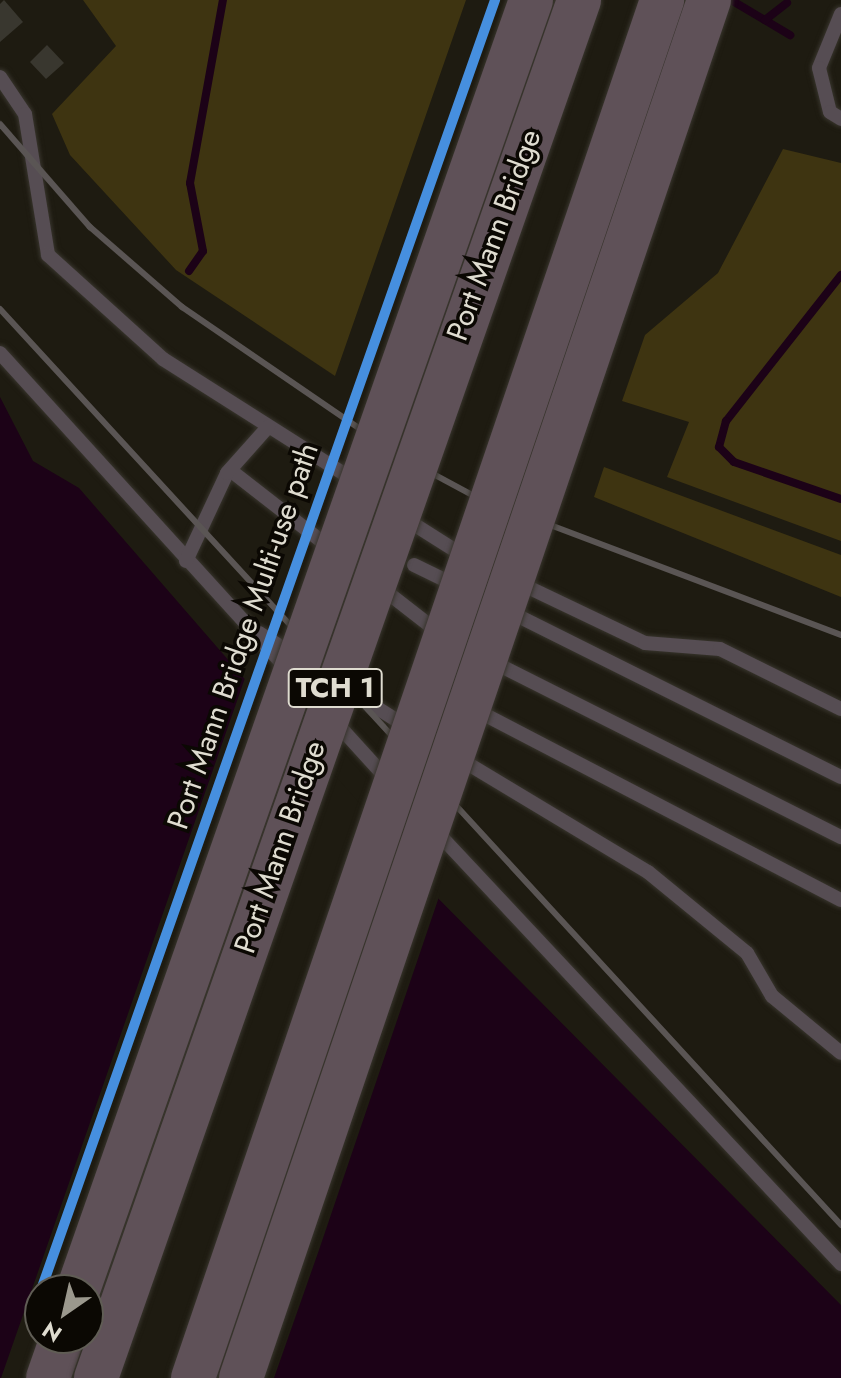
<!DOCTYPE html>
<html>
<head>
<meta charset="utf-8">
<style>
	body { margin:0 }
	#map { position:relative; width:841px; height:1378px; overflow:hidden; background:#1e1b11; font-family:Jost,sans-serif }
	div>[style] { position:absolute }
	.green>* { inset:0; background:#3e3411 }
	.water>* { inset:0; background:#1c0217 }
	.pier>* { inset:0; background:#1e1b11 }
	.stream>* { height:8px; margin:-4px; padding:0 4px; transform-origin:4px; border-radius:4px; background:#1c0217 }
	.building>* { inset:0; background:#39372f }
	.roads { filter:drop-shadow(0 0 2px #38352d) drop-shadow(0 0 2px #38352d) }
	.service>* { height:14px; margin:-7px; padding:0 7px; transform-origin:7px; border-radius:7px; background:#564d53 }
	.motorway>* { height:44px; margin:-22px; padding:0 22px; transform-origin:22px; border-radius:22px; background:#5f5158 }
	.rail>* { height:6px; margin:-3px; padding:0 3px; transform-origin:3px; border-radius:3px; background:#5a5554 }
	.bridges { filter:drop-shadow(0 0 2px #38352d) drop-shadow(0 0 2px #38352d) }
	.motorway-bridge>* { height:44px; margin:-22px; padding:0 22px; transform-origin:22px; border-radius:22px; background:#5f5158 }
	.cycleway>* { height:10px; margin:-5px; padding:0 5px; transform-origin:5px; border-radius:5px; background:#468fdf }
	span { translate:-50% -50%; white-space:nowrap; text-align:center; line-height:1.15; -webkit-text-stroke:7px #0b0803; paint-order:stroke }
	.shield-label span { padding:2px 6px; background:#0b0803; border:2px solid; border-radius:6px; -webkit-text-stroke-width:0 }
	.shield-label { font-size:28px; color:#dfdcd0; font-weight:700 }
	.street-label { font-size:30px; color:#dfdcd0 }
	.north { position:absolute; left:24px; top:1274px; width:80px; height:80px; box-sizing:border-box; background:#0b0803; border:2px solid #605d55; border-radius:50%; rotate:214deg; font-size:22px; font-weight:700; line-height:32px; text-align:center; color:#dfdcd0 }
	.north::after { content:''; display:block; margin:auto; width:28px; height:36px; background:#9b988d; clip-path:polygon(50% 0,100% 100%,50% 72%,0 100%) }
</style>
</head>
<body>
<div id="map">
	<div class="green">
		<i style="clip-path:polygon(83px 0,466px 0,335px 376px,176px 270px,70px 155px,52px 114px,116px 46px)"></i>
		<i style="clip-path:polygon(783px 149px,841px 163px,841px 541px,667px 477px,689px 422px,622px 401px,645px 335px,718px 273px)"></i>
		<i style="clip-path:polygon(604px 467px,841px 555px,841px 597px,594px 497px)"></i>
	</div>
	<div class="water">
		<i style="clip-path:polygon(evenodd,0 397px,33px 461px,79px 488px,414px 874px,841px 1305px,841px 1378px,0 1378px,0 397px,40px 1290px,88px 1290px,88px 1338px,40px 1338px,40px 1290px)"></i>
	</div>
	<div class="pier">
		<i style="clip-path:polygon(evenodd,246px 675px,440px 894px,319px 1250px,274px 1378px,1px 1378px,246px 675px,40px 1290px,88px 1290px,88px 1338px,40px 1338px,40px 1290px)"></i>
	</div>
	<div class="stream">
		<i style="left:731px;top:0;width:69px;rotate:30.7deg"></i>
		<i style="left:765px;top:20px;width:28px;rotate:-38deg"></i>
		<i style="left:189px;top:271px;width:24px;rotate:-55deg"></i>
		<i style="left:203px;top:251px;width:69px;rotate:-100.8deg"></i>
		<i style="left:190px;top:183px;width:186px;rotate:-79.8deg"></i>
		<i style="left:841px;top:275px;width:186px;rotate:128.2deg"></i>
		<i style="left:726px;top:421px;width:27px;rotate:105deg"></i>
		<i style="left:719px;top:447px;width:21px;rotate:45deg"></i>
		<i style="left:734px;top:462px;width:113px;rotate:19.1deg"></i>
	</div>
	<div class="building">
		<i style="clip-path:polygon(4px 0,23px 22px,0 42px,0 4px)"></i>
		<i style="clip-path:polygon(47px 45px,64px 63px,46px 79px,30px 62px)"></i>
	</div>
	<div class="roads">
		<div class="service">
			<i style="left:841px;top:14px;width:58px;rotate:112.2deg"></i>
			<i style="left:819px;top:68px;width:45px;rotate:76deg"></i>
			<i style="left:830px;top:112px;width:13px;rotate:32deg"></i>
			<i style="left:0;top:77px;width:45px;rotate:56deg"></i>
			<i style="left:25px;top:114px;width:143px;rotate:80.7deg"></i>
			<i style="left:48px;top:255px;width:155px;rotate:42.1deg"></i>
			<i style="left:163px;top:359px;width:227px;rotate:32.4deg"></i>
			<i style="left:0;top:353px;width:580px;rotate:47.73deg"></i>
			<i style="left:230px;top:470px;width:267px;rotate:37.9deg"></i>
			<i style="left:404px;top:518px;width:75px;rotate:32.4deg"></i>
			<i style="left:186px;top:561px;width:97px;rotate:-65deg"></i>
			<i style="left:227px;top:473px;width:62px;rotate:-48.3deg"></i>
			<i style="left:414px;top:565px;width:48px;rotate:26deg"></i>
			<i style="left:515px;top:581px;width:144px;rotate:25.5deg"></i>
			<i style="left:645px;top:643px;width:75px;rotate:4.6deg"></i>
			<i style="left:720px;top:649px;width:135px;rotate:26.4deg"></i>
			<i style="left:508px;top:611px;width:372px;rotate:26.5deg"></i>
			<i style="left:259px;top:633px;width:179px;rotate:32.4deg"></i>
			<i style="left:491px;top:661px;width:392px;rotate:26.7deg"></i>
			<i style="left:472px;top:708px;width:416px;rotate:27.5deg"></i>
			<i style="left:455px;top:756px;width:225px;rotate:31deg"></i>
			<i style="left:648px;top:872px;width:128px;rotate:39.3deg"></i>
			<i style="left:747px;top:953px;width:50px;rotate:59.8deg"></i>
			<i style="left:772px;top:996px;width:89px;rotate:39.6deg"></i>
			<i style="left:434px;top:829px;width:596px;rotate:46.9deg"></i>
		</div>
		<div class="motorway">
			<i style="left:48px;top:1378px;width:42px;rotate:-70.7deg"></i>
		</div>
	</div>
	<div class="rail">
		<i style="left:0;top:124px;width:137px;rotate:48.9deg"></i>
		<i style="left:90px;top:227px;width:122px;rotate:41deg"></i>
		<i style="left:182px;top:307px;width:262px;rotate:34.4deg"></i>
		<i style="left:398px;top:455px;width:89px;rotate:28.3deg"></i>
		<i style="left:476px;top:497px;width:390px;rotate:20.7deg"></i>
		<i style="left:0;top:309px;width:1244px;rotate:47.44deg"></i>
	</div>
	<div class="bridges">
		<div class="motorway-bridge">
			<i style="left:78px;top:1290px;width:1367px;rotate:-70.65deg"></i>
			<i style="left:96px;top:1378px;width:1460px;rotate:-70.68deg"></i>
			<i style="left:193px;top:1378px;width:1456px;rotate:-71.2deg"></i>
			<i style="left:241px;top:1378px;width:1455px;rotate:-71.24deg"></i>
		</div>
	</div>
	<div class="cycleway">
		<i style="left:41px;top:1290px;width:1368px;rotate:-70.61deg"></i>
	</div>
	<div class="shield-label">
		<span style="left:335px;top:688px">TCH 1</span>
	</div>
	<div class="street-label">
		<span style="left:494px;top:235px;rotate:-70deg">Port Mann Bridge</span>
		<span style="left:243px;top:636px;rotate:-71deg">Port Mann Bridge Multi-use path</span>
		<span style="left:280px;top:847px;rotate:-71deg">Port Mann Bridge</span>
	</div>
	<div class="north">N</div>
</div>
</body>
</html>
